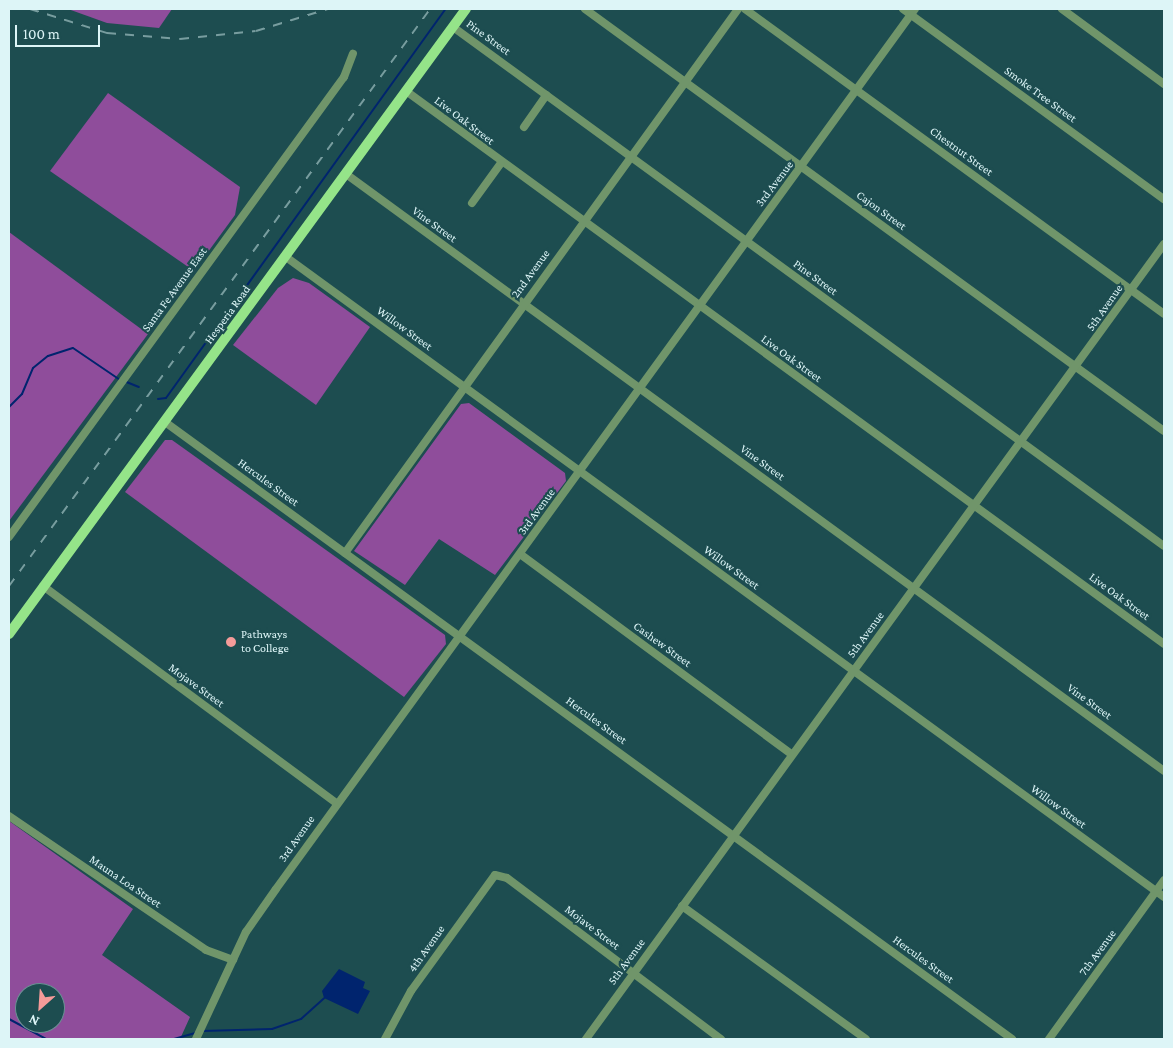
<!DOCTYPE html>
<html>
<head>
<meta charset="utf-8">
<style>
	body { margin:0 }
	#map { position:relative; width:1173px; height:1048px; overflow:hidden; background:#1d4d50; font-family:"Crimson Pro",serif }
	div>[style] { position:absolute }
	.green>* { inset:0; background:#8f4d9b }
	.water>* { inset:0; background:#00246e }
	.stream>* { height:2px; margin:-1px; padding:0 1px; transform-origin:1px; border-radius:1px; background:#00246e }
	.minor>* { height:8px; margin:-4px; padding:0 4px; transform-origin:4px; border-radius:4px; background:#70956a }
	.major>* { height:10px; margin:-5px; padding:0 5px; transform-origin:5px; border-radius:5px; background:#95e489 }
	.rail>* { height:2px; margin-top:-1px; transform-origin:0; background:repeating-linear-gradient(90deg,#789d9f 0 9px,transparent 0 18px) }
	.dots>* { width:14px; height:14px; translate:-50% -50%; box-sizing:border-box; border:2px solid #1d4d50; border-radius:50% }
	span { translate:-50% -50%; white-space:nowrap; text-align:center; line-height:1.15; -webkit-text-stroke:4.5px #1d4d50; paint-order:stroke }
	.street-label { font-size:12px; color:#ddf5f7 }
	.poi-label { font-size:12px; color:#ddf5f7 }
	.left { translate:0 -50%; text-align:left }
	.frame { position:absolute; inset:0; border:10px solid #ddf5f7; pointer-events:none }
	.north { position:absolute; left:15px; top:983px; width:50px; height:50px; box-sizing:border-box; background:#1d4d50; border:1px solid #6a9093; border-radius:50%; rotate:206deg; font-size:14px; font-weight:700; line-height:20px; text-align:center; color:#ddf5f7 }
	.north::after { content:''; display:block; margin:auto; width:18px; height:22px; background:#f59b99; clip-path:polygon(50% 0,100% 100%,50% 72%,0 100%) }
	.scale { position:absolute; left:15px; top:25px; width:85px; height:22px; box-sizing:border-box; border:2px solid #ddf5f7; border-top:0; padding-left:6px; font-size:15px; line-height:18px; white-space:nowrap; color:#ddf5f7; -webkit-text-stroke:4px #1d4d50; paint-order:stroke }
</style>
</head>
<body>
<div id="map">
	<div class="green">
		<i style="clip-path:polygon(68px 9px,172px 9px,159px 28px,107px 23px)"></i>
		<i style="clip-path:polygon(108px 93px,240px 187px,235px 215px,194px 271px,50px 171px)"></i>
		<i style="clip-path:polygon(9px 232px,148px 334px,9px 521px)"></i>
		<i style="clip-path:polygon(293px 278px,309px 283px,370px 327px,316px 405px,233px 345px,278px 288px)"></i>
		<i style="clip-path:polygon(469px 403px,565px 473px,566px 481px,495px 575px,439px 539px,405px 585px,354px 551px,461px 404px)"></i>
		<i style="clip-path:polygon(165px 440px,172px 440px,445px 635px,446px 644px,404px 697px,125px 492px)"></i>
		<i style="clip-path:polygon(evenodd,9px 821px,133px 909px,102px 955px,190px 1017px,180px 1039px,9px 1039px,9px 821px,25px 993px,55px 993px,55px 1023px,25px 1023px,25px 993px)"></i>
	</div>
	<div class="water">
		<i style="clip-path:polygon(339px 969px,365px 982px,363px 988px,370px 991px,358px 1014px,324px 998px,322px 991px)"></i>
	</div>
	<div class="stream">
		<i style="left:124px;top:381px;width:16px;rotate:22deg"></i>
		<i style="left:158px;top:399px;width:8px;rotate:-7deg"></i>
		<i style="left:166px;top:398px;width:479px;rotate:-54.3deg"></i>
		<i style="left:9px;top:407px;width:18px;rotate:-45deg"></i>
		<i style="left:22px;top:394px;width:28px;rotate:-67deg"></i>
		<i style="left:33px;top:368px;width:19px;rotate:-39deg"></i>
		<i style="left:48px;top:356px;width:26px;rotate:-18deg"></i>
		<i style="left:73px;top:348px;width:57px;rotate:34.2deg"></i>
		<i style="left:9px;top:1019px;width:42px;rotate:28.4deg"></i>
		<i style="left:202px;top:1031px;width:70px;rotate:-1.6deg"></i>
		<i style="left:272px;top:1029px;width:31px;rotate:-19deg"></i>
		<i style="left:301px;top:1019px;width:31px;rotate:-42deg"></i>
		<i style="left:174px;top:1039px;width:22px;rotate:-16deg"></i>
	</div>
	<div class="minor">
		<i style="left:585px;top:9px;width:716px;rotate:36.09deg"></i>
		<i style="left:745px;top:9px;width:518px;rotate:36.05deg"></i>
		<i style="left:903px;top:9px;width:323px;rotate:36.1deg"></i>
		<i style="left:1062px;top:9px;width:127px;rotate:36.3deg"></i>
		<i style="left:453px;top:27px;width:880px;rotate:36.13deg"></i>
		<i style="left:406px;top:91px;width:938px;rotate:36.11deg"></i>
		<i style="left:524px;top:127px;width:39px;rotate:-55deg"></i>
		<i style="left:346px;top:174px;width:1013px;rotate:36.12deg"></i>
		<i style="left:472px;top:203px;width:49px;rotate:-54.1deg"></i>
		<i style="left:286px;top:257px;width:1087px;rotate:36.09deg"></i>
		<i style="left:165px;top:422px;width:1048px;rotate:36.07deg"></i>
		<i style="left:9px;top:537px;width:569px;rotate:-53.94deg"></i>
		<i style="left:344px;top:77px;width:25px;rotate:-69deg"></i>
		<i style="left:345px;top:553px;width:671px;rotate:-54.15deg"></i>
		<i style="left:520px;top:554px;width:337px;rotate:36.4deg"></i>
		<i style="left:43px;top:586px;width:365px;rotate:36.5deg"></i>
		<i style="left:9px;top:816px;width:238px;rotate:34.2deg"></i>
		<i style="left:206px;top:950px;width:29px;rotate:20deg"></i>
		<i style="left:682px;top:906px;width:227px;rotate:35.9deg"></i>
		<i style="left:196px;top:1039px;width:118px;rotate:-65deg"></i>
		<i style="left:246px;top:932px;width:52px;rotate:-55.1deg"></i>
		<i style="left:276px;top:889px;width:1088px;rotate:-54.02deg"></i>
		<i style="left:385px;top:1039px;width:55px;rotate:-61.6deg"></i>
		<i style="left:411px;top:991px;width:143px;rotate:-54.1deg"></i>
		<i style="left:495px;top:875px;width:12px;rotate:14deg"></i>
		<i style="left:507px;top:878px;width:268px;rotate:37deg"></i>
		<i style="left:586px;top:1039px;width:983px;rotate:-53.98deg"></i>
		<i style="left:1049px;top:1039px;width:196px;rotate:-54.1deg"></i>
	</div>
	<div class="major">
		<i style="left:9px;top:634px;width:774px;rotate:-53.83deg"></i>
	</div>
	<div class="rail">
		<i style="left:30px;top:9px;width:81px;rotate:17.3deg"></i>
		<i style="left:107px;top:33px;width:73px;rotate:4.7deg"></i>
		<i style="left:180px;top:39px;width:76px;rotate:-6deg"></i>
		<i style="left:256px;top:31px;width:75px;rotate:-17deg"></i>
		<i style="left:9px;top:586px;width:714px;rotate:-53.88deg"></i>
	</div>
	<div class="dots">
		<i style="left:231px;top:642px;background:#f59b99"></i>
	</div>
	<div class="street-label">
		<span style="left:488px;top:38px;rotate:36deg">Pine Street</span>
		<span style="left:1040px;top:95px;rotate:36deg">Smoke Tree Street</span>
		<span style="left:464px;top:121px;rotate:37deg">Live Oak Street</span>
		<span style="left:961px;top:152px;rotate:36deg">Chestnut Street</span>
		<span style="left:775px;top:184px;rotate:-53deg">3rd Avenue</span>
		<span style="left:881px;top:211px;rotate:36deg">Cajon Street</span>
		<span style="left:434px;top:225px;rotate:36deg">Vine Street</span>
		<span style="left:531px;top:274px;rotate:-54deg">2nd Avenue</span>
		<span style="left:815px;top:278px;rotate:36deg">Pine Street</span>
		<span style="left:175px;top:290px;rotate:-54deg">Santa Fe Avenue East</span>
		<span style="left:1105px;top:308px;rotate:-55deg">5th Avenue</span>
		<span style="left:228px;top:315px;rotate:-54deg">Hesperia Road</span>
		<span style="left:404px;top:329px;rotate:36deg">Willow Street</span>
		<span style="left:791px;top:359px;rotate:36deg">Live Oak Street</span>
		<span style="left:762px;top:463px;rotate:36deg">Vine Street</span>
		<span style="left:268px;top:483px;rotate:36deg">Hercules Street</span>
		<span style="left:537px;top:512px;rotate:-54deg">3rd Avenue</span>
		<span style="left:731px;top:568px;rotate:36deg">Willow Street</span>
		<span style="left:1119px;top:597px;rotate:36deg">Live Oak Street</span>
		<span style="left:866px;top:635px;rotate:-54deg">5th Avenue</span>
		<span style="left:662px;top:645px;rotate:36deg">Cashew Street</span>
		<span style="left:196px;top:686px;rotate:36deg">Mojave Street</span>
		<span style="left:1089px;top:702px;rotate:36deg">Vine Street</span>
		<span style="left:596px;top:721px;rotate:36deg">Hercules Street</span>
		<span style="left:1058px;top:807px;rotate:36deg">Willow Street</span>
		<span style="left:297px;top:839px;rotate:-55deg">3rd Avenue</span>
		<span style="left:125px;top:882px;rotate:34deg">Mauna Loa Street</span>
		<span style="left:592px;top:928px;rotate:37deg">Mojave Street</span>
		<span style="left:427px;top:949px;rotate:-55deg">4th Avenue</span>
		<span style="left:1098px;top:953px;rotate:-54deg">7th Avenue</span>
		<span style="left:923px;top:960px;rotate:36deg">Hercules Street</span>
		<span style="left:627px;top:962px;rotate:-54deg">5th Avenue</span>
	</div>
	<div class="poi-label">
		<span class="left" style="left:241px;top:642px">Pathways<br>to College</span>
	</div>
	<div class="frame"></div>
	<div class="north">N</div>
	<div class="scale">100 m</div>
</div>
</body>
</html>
